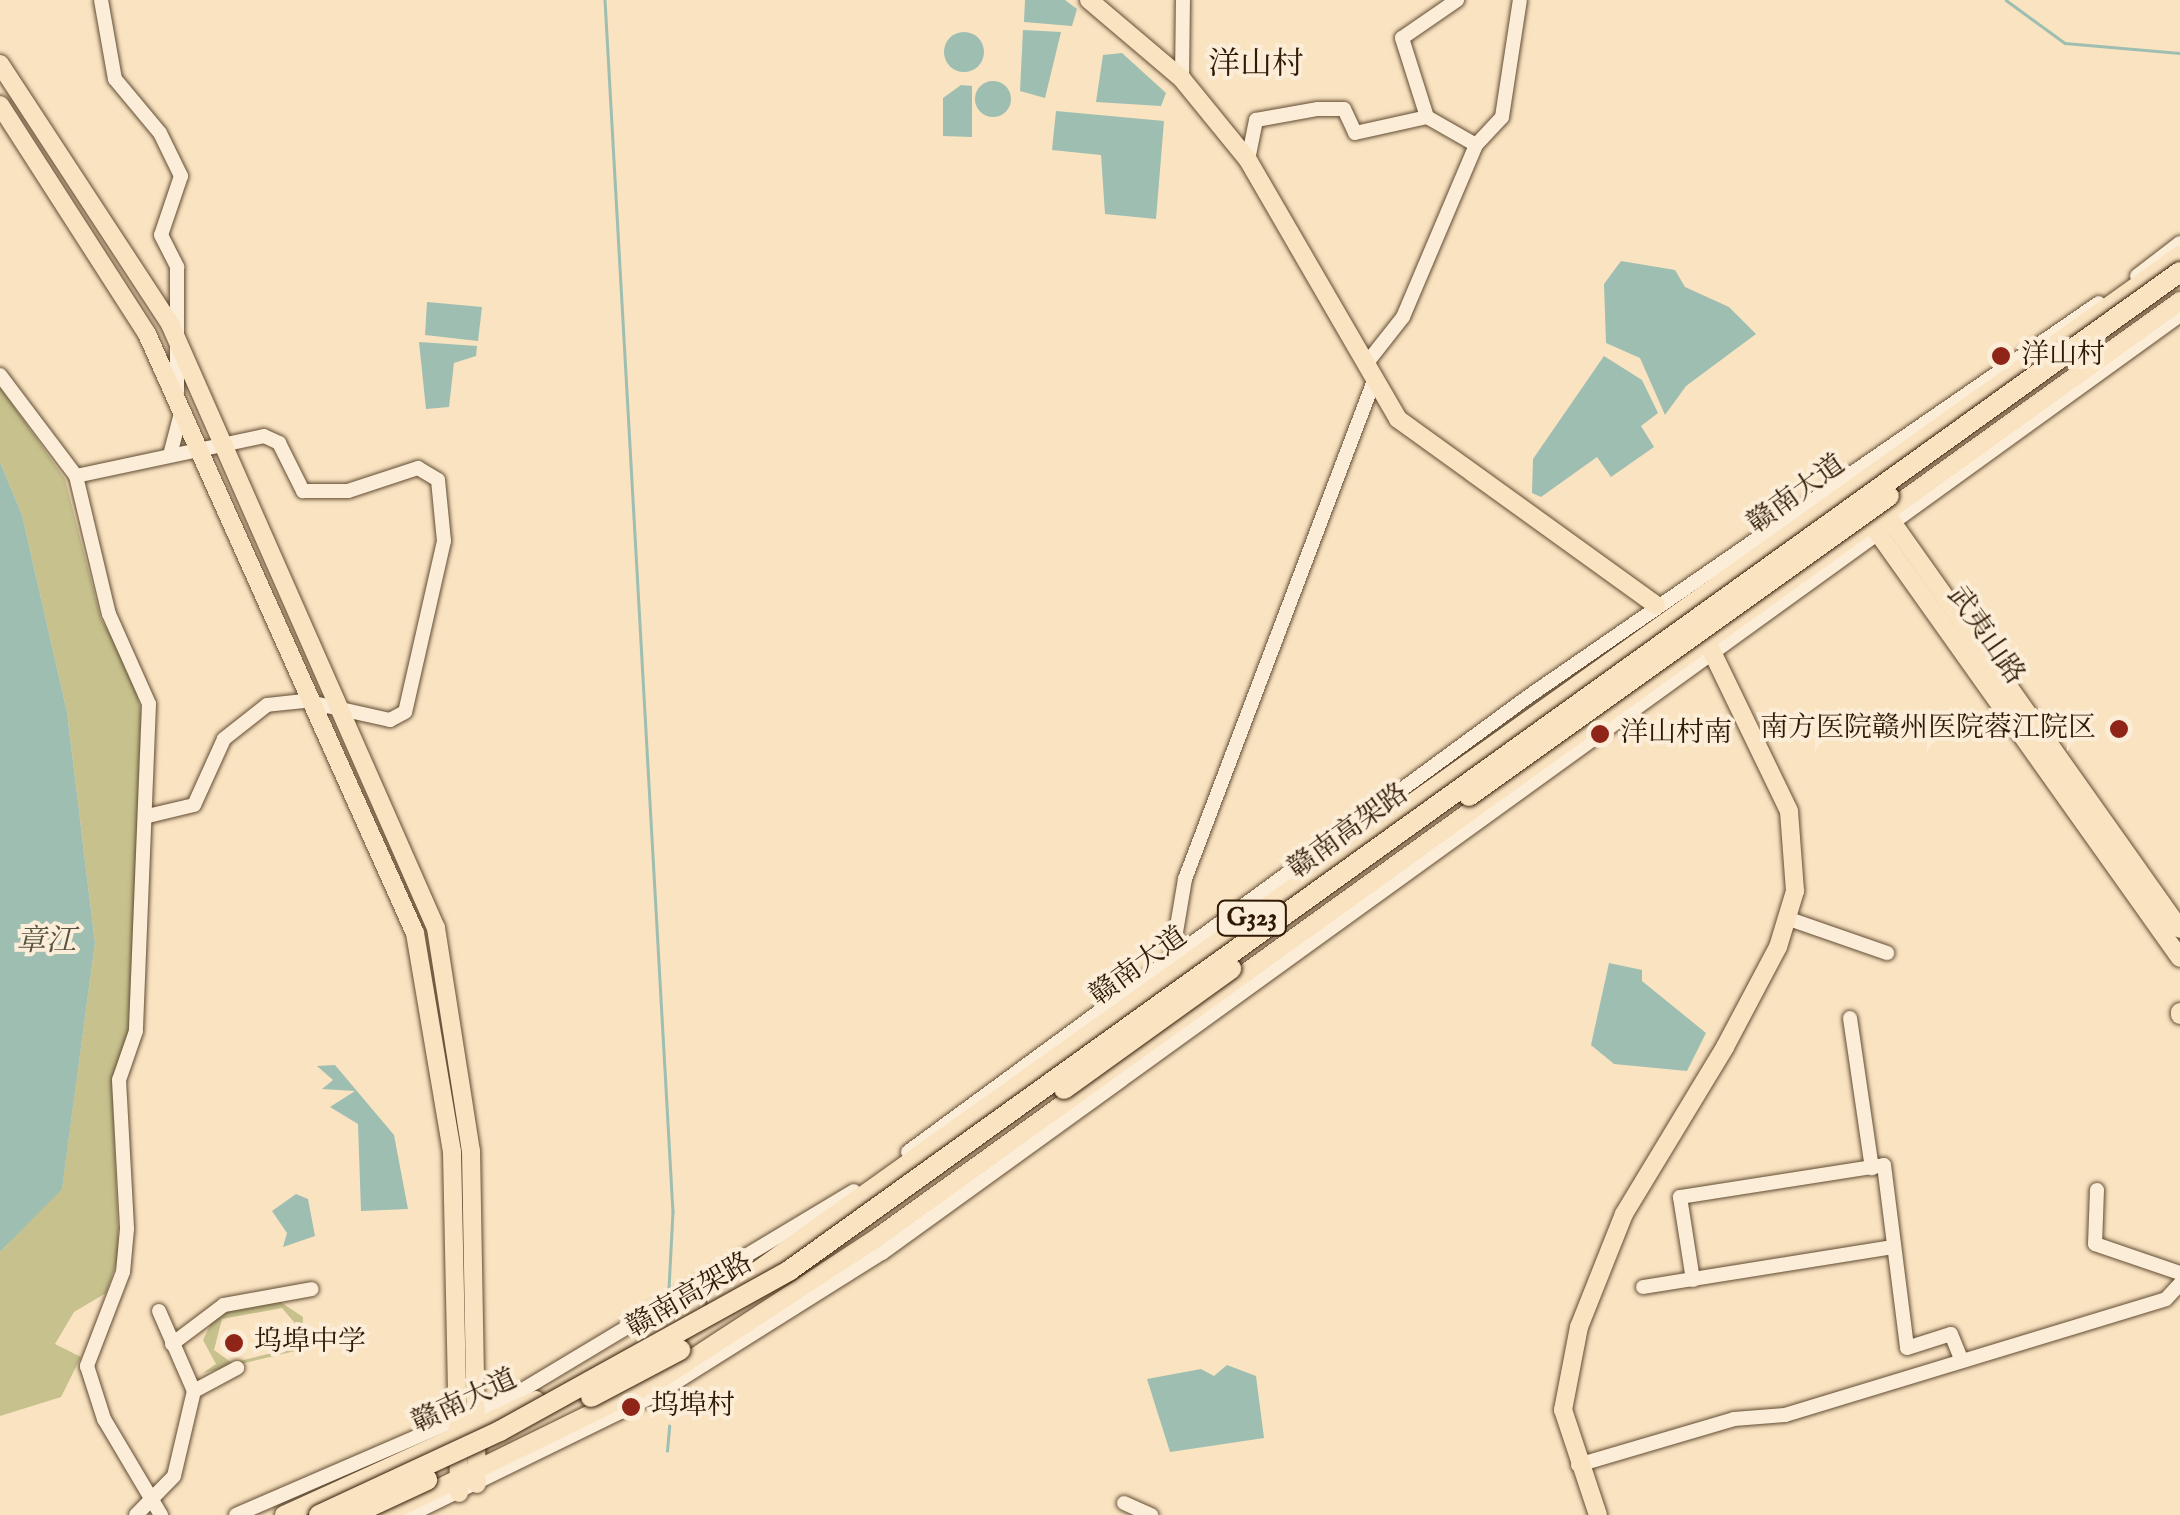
<!DOCTYPE html>
<html>
<head>
<meta charset="utf-8">
<style>
	body { margin:0 }
	#map { position:relative; width:2180px; height:1515px; overflow:hidden; background:#f9e3c1; font-family:"IM FELL English","Noto Serif SC",serif }
	div>[style] { position:absolute }
	.green>* { inset:0; background:#c6c18d }
	.water>* { inset:0; background:#9ebeb1 }
	.round { border-radius:50% }
	.stream>* { height:2.5px; margin:-1.25px; padding:0 1.25px; transform-origin:1.25px; border-radius:1.25px; background:#9ebeb1 }
	.roads { filter:drop-shadow(0 0 2px #624c34) drop-shadow(0 0 2px #624c34) }
	.minor>* { height:14px; margin:-7px; padding:0 7px; transform-origin:7px; border-radius:7px; background:#fbedd7 }
	.major>* { height:18px; margin:-9px; padding:0 9px; transform-origin:9px; border-radius:9px; background:#f9e3c1 }
	.bridges { filter:drop-shadow(0 0 2px #301a05) drop-shadow(0 0 2px #301a05) }
	.highway-bridge>* { height:20px; margin:-10px; padding:0 10px; transform-origin:10px; border-radius:10px; background:#f9e3c1 }
	.dots>* { width:28px; height:28px; translate:-50% -50%; box-sizing:border-box; border:5px solid #fbedd7; border-radius:50% }
	span { translate:-50% -50%; white-space:nowrap; text-align:center; line-height:1.15; -webkit-text-stroke:8px #fbedd7; paint-order:stroke }
	.shield-label span { padding:2px 8px; background:#fbedd7; border:2px solid; border-radius:8px; -webkit-text-stroke-width:0 }
	.shield-label { font-size:25px; color:#301a05; font-weight:700 }
	.poi-label { font-size:28px; color:#301a05 }
	.left { translate:0 -50%; text-align:left }
	.right { translate:-100% -50%; text-align:right }
	.street-label { font-size:28px; color:#301a05 }
	.water-label { font-size:30px; color:#565341; font-style:italic }
	.quarter-label { font-size:32px; color:#301a05 }
</style>
</head>
<body>
<div id="map">
	<div class="green">
		<i style="clip-path:polygon(0 387px,65px 479px,101px 619px,133px 673px,141px 713px,130px 1027px,112px 1080px,119px 1255px,106px 1293px,74px 1312px,55px 1344px,81px 1357px,61px 1397px,0 1416px,0 1252px,62px 1188px,95px 943px,67px 712px,22px 515px,0 462px)"></i>
		<i style="clip-path:polygon(evenodd,279px 1301px,303px 1317px,302px 1346px,316px 1346px,203px 1373px,216px 1364px,203px 1340px,216px 1313px,279px 1301px,282px 1308px,299px 1328px,291px 1348px,232px 1363px,214px 1350px,222px 1319px,282px 1308px)"></i>
	</div>
	<div class="water">
		<i style="clip-path:polygon(1025px 0,1065px 0,1077px 9px,1072px 26px,1024px 22px)"></i>
		<i style="clip-path:polygon(1023px 30px,1061px 32px,1045px 98px,1020px 91px)"></i>
		<i class="round" style="left:944px;top:32px;width:40px;height:40px"></i>
		<i style="clip-path:polygon(1122px 53px,1166px 93px,1161px 106px,1096px 102px,1103px 55px)"></i>
		<i class="round" style="left:975px;top:81px;width:36px;height:36px"></i>
		<i style="clip-path:polygon(961px 85px,972px 86px,972px 137px,943px 136px,943px 98px)"></i>
		<i style="clip-path:polygon(1056px 111px,1164px 121px,1156px 219px,1105px 214px,1101px 155px,1052px 150px)"></i>
		<i style="clip-path:polygon(1621px 261px,1675px 270px,1685px 287px,1729px 307px,1756px 334px,1686px 386px,1665px 415px,1640px 358px,1606px 343px,1604px 284px)"></i>
		<i style="clip-path:polygon(427px 302px,482px 307px,478px 341px,425px 335px)"></i>
		<i style="clip-path:polygon(419px 342px,477px 346px,476px 356px,454px 363px,449px 407px,426px 409px)"></i>
		<i style="clip-path:polygon(1604px 356px,1642px 380px,1658px 413px,1641px 426px,1654px 447px,1611px 477px,1597px 457px,1541px 497px,1532px 493px,1533px 459px)"></i>
		<i style="clip-path:polygon(0 462px,22px 515px,67px 712px,95px 943px,62px 1189px,0 1252px)"></i>
		<i style="clip-path:polygon(1609px 963px,1642px 970px,1642px 981px,1706px 1033px,1687px 1071px,1614px 1064px,1591px 1045px)"></i>
		<i style="clip-path:polygon(335px 1065px,394px 1135px,408px 1209px,361px 1211px,358px 1124px,330px 1107px,355px 1091px,322px 1089px,333px 1080px,317px 1066px)"></i>
		<i style="clip-path:polygon(296px 1194px,308px 1199px,315px 1236px,283px 1247px,287px 1233px,272px 1211px)"></i>
		<i style="clip-path:polygon(1227px 1365px,1256px 1376px,1264px 1438px,1170px 1452px,1147px 1379px,1201px 1369px,1214px 1376px)"></i>
	</div>
	<div class="stream">
		<i style="left:605px;top:0;width:1214px;rotate:86.79deg"></i>
		<i style="left:673px;top:1212px;width:76px;rotate:93deg"></i>
		<i style="left:2006px;top:0;width:73px;rotate:36.1deg"></i>
		<i style="left:2065px;top:43px;width:115px;rotate:5deg"></i>
		<i style="left:667px;top:1451px;width:25px;rotate:-85deg"></i>
	</div>
	<div class="roads">
		<div class="minor">
			<i style="left:101px;top:0;width:80px;rotate:80deg"></i>
			<i style="left:115px;top:79px;width:70px;rotate:50.2deg"></i>
			<i style="left:160px;top:133px;width:48px;rotate:64deg"></i>
			<i style="left:181px;top:176px;width:62px;rotate:108.7deg"></i>
			<i style="left:161px;top:235px;width:36px;rotate:63deg"></i>
			<i style="left:177px;top:267px;width:125px;rotate:90deg"></i>
			<i style="left:1182px;top:79px;width:79px;rotate:-89.3deg"></i>
			<i style="left:1427px;top:117px;width:83px;rotate:-107.6deg"></i>
			<i style="left:1402px;top:38px;width:67px;rotate:-34.6deg"></i>
			<i style="left:1476px;top:145px;width:38px;rotate:-47deg"></i>
			<i style="left:1502px;top:117px;width:118px;rotate:-81.3deg"></i>
			<i style="left:1248px;top:160px;width:41px;rotate:-78.7deg"></i>
			<i style="left:1256px;top:120px;width:63px;rotate:-10.1deg"></i>
			<i style="left:1318px;top:109px;width:26px"></i>
			<i style="left:1344px;top:109px;width:26px;rotate:65deg"></i>
			<i style="left:1355px;top:133px;width:74px;rotate:-12.5deg"></i>
			<i style="left:1427px;top:117px;width:56px;rotate:29.7deg"></i>
			<i style="left:1476px;top:145px;width:187px;rotate:113deg"></i>
			<i style="left:1403px;top:317px;width:53px;rotate:128.2deg"></i>
			<i style="left:2137px;top:276px;width:54px;rotate:-37.5deg"></i>
			<i style="left:0;top:375px;width:126px;rotate:53deg"></i>
			<i style="left:76px;top:476px;width:142px;rotate:76.6deg"></i>
			<i style="left:109px;top:614px;width:98px;rotate:66deg"></i>
			<i style="left:149px;top:704px;width:327px;rotate:92.3deg"></i>
			<i style="left:136px;top:1031px;width:52px;rotate:109.1deg"></i>
			<i style="left:119px;top:1080px;width:149px;rotate:86.9deg"></i>
			<i style="left:127px;top:1229px;width:43px;rotate:95.3deg"></i>
			<i style="left:123px;top:1272px;width:101px;rotate:111deg"></i>
			<i style="left:87px;top:1366px;width:56px;rotate:72.2deg"></i>
			<i style="left:104px;top:1419px;width:112px;rotate:59.3deg"></i>
			<i style="left:170px;top:455px;width:43px;rotate:-75.3deg"></i>
			<i style="left:76px;top:476px;width:192px;rotate:-12deg"></i>
			<i style="left:264px;top:436px;width:17px;rotate:25deg"></i>
			<i style="left:279px;top:443px;width:54px;rotate:63.4deg"></i>
			<i style="left:303px;top:491px;width:45px"></i>
			<i style="left:348px;top:491px;width:74px;rotate:-18.2deg"></i>
			<i style="left:418px;top:468px;width:23px;rotate:31deg"></i>
			<i style="left:438px;top:480px;width:61px;rotate:84.4deg"></i>
			<i style="left:444px;top:541px;width:175px;rotate:102.8deg"></i>
			<i style="left:405px;top:712px;width:17px;rotate:152deg"></i>
			<i style="left:390px;top:720px;width:88px;rotate:-167.5deg"></i>
			<i style="left:304px;top:701px;width:37px;rotate:174deg"></i>
			<i style="left:267px;top:705px;width:55px;rotate:141.7deg"></i>
			<i style="left:224px;top:739px;width:72px;rotate:114.4deg"></i>
			<i style="left:194px;top:805px;width:47px;rotate:166.6deg"></i>
			<i style="left:1789px;top:919px;width:104px;rotate:19.1deg"></i>
			<i style="left:1172px;top:956px;width:78px;rotate:-80.4deg"></i>
			<i style="left:1185px;top:879px;width:536px;rotate:-69.23deg"></i>
			<i style="left:1850px;top:1018px;width:152px;rotate:81.7deg"></i>
			<i style="left:908px;top:1152px;width:770px;rotate:-36.29deg"></i>
			<i style="left:1529px;top:696px;width:692px;rotate:-34.59deg"></i>
			<i style="left:2097px;top:1190px;width:54px;rotate:92.1deg"></i>
			<i style="left:2095px;top:1244px;width:90px;rotate:18.8deg"></i>
			<i style="left:1693px;top:1280px;width:84px;rotate:-98.9deg"></i>
			<i style="left:1680px;top:1197px;width:206px;rotate:-8.9deg"></i>
			<i style="left:1884px;top:1165px;width:184px;rotate:82.8deg"></i>
			<i style="left:1907px;top:1348px;width:46px;rotate:-17.7deg"></i>
			<i style="left:1951px;top:1334px;width:29px;rotate:68deg"></i>
			<i style="left:1643px;top:1287px;width:254px;rotate:-9.1deg"></i>
			<i style="left:159px;top:1311px;width:87px;rotate:66.4deg"></i>
			<i style="left:172px;top:1344px;width:65px;rotate:-36.9deg"></i>
			<i style="left:224px;top:1305px;width:89px;rotate:-10.3deg"></i>
			<i style="left:1578px;top:1465px;width:163px;rotate:-16.4deg"></i>
			<i style="left:1734px;top:1419px;width:51px;rotate:-4.5deg"></i>
			<i style="left:1785px;top:1415px;width:398px;rotate:-16.9deg"></i>
			<i style="left:2166px;top:1299px;width:21px;rotate:-47deg"></i>
			<i style="left:1124px;top:1503px;width:30px;rotate:24deg"></i>
			<i style="left:136px;top:1515px;width:54px;rotate:-45.7deg"></i>
			<i style="left:174px;top:1476px;width:87px;rotate:-76.8deg"></i>
			<i style="left:194px;top:1391px;width:49px;rotate:-28.1deg"></i>
			<i style="left:236px;top:1515px;width:305px;rotate:-23.4deg"></i>
			<i style="left:516px;top:1394px;width:394px;rotate:-31deg"></i>
			<i style="left:410px;top:1515px;width:275px;rotate:-26.1deg"></i>
			<i style="left:657px;top:1394px;width:266px;rotate:-32.1deg"></i>
			<i style="left:882px;top:1253px;width:1601px;rotate:-35.85deg"></i>
		</div>
		<div class="major">
			<i style="left:1089px;top:0;width:122px;rotate:40.3deg"></i>
			<i style="left:1182px;top:79px;width:104px;rotate:50.8deg"></i>
			<i style="left:1248px;top:160px;width:299px;rotate:59.9deg"></i>
			<i style="left:1398px;top:419px;width:318px;rotate:35.8deg"></i>
			<i style="left:0;top:64px;width:311px;rotate:56.8deg"></i>
			<i style="left:170px;top:324px;width:660px;rotate:66.23deg"></i>
			<i style="left:436px;top:928px;width:226px;rotate:81.1deg"></i>
			<i style="left:471px;top:1151px;width:333px;rotate:89deg"></i>
			<i style="left:0;top:105px;width:272px;rotate:57.3deg"></i>
			<i style="left:147px;top:334px;width:656px;rotate:65.9deg"></i>
			<i style="left:415px;top:933px;width:222px;rotate:80.4deg"></i>
			<i style="left:452px;top:1152px;width:341px;rotate:88.8deg"></i>
			<i style="left:1880px;top:505px;width:519px;rotate:54.72deg"></i>
			<i style="left:1866px;top:516px;width:542px;rotate:54.61deg"></i>
			<i style="left:2180px;top:1012px;width:3px;rotate:90deg"></i>
			<i style="left:716px;top:1300px;width:1799px;rotate:-35.52deg"></i>
			<i style="left:284px;top:1515px;width:277px;rotate:-24.5deg"></i>
			<i style="left:384px;top:1515px;width:309px;rotate:-26.1deg"></i>
			<i style="left:661px;top:1379px;width:259px;rotate:-33.2deg"></i>
			<i style="left:878px;top:1237px;width:1604px;rotate:-35.71deg"></i>
			<i style="left:1598px;top:1515px;width:111px;rotate:-108.4deg"></i>
			<i style="left:1563px;top:1410px;width:85px;rotate:-79.1deg"></i>
			<i style="left:1579px;top:1327px;width:122px;rotate:-68.3deg"></i>
			<i style="left:1624px;top:1214px;width:195px;rotate:-58.8deg"></i>
			<i style="left:1725px;top:1047px;width:113px;rotate:-62.1deg"></i>
			<i style="left:1778px;top:947px;width:59px;rotate:-73.1deg"></i>
			<i style="left:1795px;top:891px;width:80px;rotate:-94.3deg"></i>
			<i style="left:1789px;top:811px;width:177px;rotate:-115.8deg"></i>
		</div>
	</div>
	<div class="bridges">
		<div class="highway-bridge">
			<i style="left:1469px;top:796px;width:516px;rotate:-35.54deg"></i>
			<i style="left:1064px;top:1089px;width:206px;rotate:-35.7deg"></i>
			<i style="left:591px;top:1397px;width:101px;rotate:-27.8deg"></i>
			<i style="left:319px;top:1515px;width:200px;rotate:-24.9deg"></i>
			<i style="left:500px;top:1431px;width:332px;rotate:-29deg"></i>
			<i style="left:790px;top:1270px;width:1711px;rotate:-35.68deg"></i>
			<i style="left:352px;top:1515px;width:83px;rotate:-25deg"></i>
		</div>
	</div>
	<div class="dots">
		<i style="left:2001px;top:356px;background:#8f2418"></i>
		<i style="left:2119px;top:729px;background:#8f2418"></i>
		<i style="left:1600px;top:734px;background:#8f2418"></i>
		<i style="left:234px;top:1343px;background:#8f2418"></i>
		<i style="left:631px;top:1407px;background:#8f2418"></i>
	</div>
	<div class="shield-label">
		<span style="left:1252px;top:918px">G323</span>
	</div>
	<div class="poi-label">
		<span class="left" style="left:2021px;top:356px">洋山村</span>
		<span class="right" style="left:2096px;top:729px">南方医院赣州医院蓉江院区</span>
		<span class="left" style="left:1620px;top:734px">洋山村南</span>
		<span class="left" style="left:254px;top:1343px">坞埠中学</span>
		<span class="left" style="left:651px;top:1407px">坞埠村</span>
	</div>
	<div class="street-label">
		<span style="left:1797px;top:495px;rotate:-36deg">赣南大道</span>
		<span style="left:1985px;top:636px;rotate:55deg">武夷山路</span>
		<span style="left:1349px;top:832px;rotate:-36deg">赣南高架路</span>
		<span style="left:1139px;top:967px;rotate:-36deg">赣南大道</span>
		<span style="left:690px;top:1296px;rotate:-30deg">赣南高架路</span>
		<span style="left:465px;top:1402px;rotate:-25deg">赣南大道</span>
	</div>
	<div class="water-label">
		<span style="left:46px;top:942px">章江</span>
	</div>
	<div class="quarter-label">
		<span style="left:1256px;top:66px">洋山村</span>
	</div>
</div>
</body>
</html>
